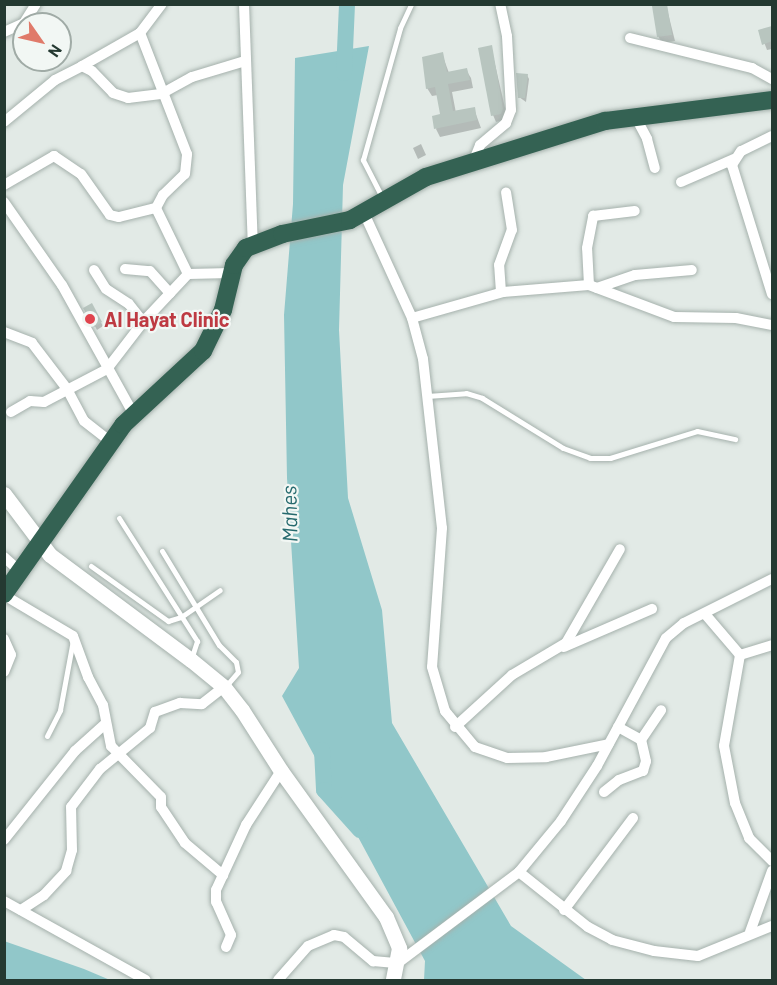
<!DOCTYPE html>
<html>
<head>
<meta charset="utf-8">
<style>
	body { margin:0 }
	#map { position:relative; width:777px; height:985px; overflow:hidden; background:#e2eae6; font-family:Barlow,sans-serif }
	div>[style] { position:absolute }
	.water>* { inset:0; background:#91c7c9 }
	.shadow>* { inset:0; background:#0003 }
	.river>* { height:16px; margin:-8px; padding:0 8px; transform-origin:8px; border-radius:8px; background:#91c7c9 }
	.building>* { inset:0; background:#b8c5bf }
	.roads { filter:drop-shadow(0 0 2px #a5b1ac) drop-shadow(0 0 2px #a5b1ac) }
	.lane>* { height:5px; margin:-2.5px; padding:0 2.5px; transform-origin:2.5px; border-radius:2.5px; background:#fff }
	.street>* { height:10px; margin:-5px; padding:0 5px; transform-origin:5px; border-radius:5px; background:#fff }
	.secondary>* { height:15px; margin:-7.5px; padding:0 7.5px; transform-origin:7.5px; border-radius:7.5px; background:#fff }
	.highway>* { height:18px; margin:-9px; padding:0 9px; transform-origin:9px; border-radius:9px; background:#346253 }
	.dots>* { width:16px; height:16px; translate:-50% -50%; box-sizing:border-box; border:3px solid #f2f7f4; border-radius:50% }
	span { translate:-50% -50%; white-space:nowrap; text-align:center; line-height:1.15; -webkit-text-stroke:4.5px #f2f7f4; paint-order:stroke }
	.health-label { font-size:20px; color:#be3a42; font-weight:700 }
	.left { translate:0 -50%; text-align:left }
	.water-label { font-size:21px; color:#266a6e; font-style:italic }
	.frame { position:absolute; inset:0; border:6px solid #243931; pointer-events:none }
	.north { position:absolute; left:12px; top:12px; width:60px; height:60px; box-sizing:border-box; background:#f2f7f4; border:2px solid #a0aba6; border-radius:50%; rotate:124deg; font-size:16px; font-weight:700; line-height:24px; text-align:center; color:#243931 }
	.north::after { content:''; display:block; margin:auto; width:21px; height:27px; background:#e07a6a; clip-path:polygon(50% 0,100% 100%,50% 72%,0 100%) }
</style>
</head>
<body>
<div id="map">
	<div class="water">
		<i style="clip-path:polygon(369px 46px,343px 185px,339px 330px,348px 498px,382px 610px,392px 723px,511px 926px,586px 980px,424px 980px,425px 961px,282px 696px,299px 668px,287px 478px,284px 315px,293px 204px,295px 58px)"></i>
		<i style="clip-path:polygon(4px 941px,84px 969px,110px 980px,5px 980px)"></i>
	</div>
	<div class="shadow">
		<i style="clip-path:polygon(666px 5px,675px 41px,662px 43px,658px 36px)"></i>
		<i style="clip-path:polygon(772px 28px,772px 49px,767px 50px,760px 31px)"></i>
		<i style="clip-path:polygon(491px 47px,506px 112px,504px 120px,496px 122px,493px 115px)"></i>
		<i style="clip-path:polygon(442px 54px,449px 73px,466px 70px,471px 78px,473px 88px,452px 92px,456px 113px,474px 109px,481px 128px,440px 137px,436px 129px,442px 115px,438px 95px,432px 96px,427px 88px)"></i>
		<i style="clip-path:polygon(527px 75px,529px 79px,526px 102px,519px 97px)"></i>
		<i style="clip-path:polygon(421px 144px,426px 155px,418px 159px,413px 148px)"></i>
		<i style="clip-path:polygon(91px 305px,103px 326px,97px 330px,85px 308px)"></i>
	</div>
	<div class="river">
		<i style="left:344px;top:73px;width:69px;rotate:-87.5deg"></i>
		<i style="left:322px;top:750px;width:40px;rotate:87.1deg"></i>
		<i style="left:324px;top:790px;width:54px;rotate:48deg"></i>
	</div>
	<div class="building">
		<i style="clip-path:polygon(667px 4px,672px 35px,657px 37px,652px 6px)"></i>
		<i style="clip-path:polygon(772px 26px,772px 41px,762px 45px,758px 30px)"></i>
		<i style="clip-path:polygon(492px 45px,503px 109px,501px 114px,491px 116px,478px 48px)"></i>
		<i style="clip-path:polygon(443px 52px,447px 72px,467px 68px,470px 80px,448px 84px,453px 111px,475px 107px,477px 120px,434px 129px,432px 116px,440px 114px,435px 87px,426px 89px,422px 57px)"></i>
		<i style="clip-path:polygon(516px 73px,528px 74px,525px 98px,518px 98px)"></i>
		<i style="clip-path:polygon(92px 303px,102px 322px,94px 327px,83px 308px)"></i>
	</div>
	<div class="roads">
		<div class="lane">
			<i style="left:382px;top:197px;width:42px;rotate:-117.2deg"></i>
			<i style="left:363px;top:160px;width:137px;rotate:-74.3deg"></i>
			<i style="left:400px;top:28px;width:26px;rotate:-65deg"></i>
			<i style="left:427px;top:396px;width:39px;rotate:-4deg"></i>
			<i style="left:466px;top:393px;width:17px;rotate:17deg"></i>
			<i style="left:482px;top:398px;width:95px;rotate:31.7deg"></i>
			<i style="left:563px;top:448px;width:29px;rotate:20deg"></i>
			<i style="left:590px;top:458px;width:20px"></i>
			<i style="left:610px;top:458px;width:91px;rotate:-17.2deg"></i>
			<i style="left:697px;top:431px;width:39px;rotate:12deg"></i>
			<i style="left:119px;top:518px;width:146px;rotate:57.6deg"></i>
			<i style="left:197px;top:641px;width:19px;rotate:108deg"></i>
			<i style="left:162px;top:551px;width:110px;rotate:58.8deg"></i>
			<i style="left:219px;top:645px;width:24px;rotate:45deg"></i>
			<i style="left:236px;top:662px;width:10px;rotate:79deg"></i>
			<i style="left:238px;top:672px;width:18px;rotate:131deg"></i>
			<i style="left:91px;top:566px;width:95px;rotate:35.5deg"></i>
			<i style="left:168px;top:621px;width:14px;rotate:-17deg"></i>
			<i style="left:181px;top:617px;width:47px;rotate:-34.7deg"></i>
			<i style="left:47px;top:736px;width:29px;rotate:-63deg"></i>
			<i style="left:60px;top:710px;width:71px;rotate:-79.5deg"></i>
		</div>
		<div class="street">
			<i style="left:244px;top:4px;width:240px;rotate:87.9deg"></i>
			<i style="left:4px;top:32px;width:22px;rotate:-24deg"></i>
			<i style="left:24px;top:23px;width:22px;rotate:-58deg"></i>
			<i style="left:630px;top:38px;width:126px;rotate:13.8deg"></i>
			<i style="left:752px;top:68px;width:23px;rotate:29deg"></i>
			<i style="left:82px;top:66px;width:67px;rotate:-29.6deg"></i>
			<i style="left:140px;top:33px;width:36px;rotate:-53deg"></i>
			<i style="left:635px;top:116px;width:26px;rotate:62deg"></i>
			<i style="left:647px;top:139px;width:30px;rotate:75deg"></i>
			<i style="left:4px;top:122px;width:66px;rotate:-39.5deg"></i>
			<i style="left:55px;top:80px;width:30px;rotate:-27deg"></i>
			<i style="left:82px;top:66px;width:11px;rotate:27deg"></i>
			<i style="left:92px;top:71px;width:30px;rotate:46deg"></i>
			<i style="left:113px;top:93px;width:16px;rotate:18deg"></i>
			<i style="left:128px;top:98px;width:33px;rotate:-7deg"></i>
			<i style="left:161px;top:94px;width:35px;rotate:-29deg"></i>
			<i style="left:192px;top:77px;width:55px;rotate:-16.8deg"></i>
			<i style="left:772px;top:136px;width:34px;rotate:154deg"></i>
			<i style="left:741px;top:151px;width:17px;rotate:123deg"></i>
			<i style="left:732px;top:165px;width:135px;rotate:72.8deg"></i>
			<i style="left:474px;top:160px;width:16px;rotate:-68deg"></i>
			<i style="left:480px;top:145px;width:34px;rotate:-40deg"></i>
			<i style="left:506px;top:123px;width:14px;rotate:-69deg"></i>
			<i style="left:511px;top:110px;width:74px;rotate:-93.1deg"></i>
			<i style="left:507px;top:36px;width:33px;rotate:-102deg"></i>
			<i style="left:681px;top:182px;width:58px;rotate:-23.5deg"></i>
			<i style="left:4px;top:185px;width:58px;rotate:-30.1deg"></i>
			<i style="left:54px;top:156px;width:32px;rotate:34deg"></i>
			<i style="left:81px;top:174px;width:50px;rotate:54.7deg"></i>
			<i style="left:110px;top:215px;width:9px;rotate:13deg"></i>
			<i style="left:119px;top:217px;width:38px;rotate:-14deg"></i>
			<i style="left:4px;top:202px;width:101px;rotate:55.1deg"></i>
			<i style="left:62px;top:285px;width:146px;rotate:61deg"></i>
			<i style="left:364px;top:213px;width:115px;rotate:65.4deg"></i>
			<i style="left:412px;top:318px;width:42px;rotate:75deg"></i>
			<i style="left:423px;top:359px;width:170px;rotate:83.6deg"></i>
			<i style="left:442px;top:528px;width:139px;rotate:94.1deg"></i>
			<i style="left:432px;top:667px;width:46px;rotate:73.5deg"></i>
			<i style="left:445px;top:711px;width:47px;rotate:50.2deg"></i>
			<i style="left:475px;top:747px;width:34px;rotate:19deg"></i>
			<i style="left:507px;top:758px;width:39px;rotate:-1deg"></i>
			<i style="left:546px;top:757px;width:64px;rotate:-11.7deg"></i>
			<i style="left:125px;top:269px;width:25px;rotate:5deg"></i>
			<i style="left:150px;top:271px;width:30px;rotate:48deg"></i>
			<i style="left:94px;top:270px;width:22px;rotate:58deg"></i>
			<i style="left:106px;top:289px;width:27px;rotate:33deg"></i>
			<i style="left:129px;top:304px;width:23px;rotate:52deg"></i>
			<i style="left:188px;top:274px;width:43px;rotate:-1.3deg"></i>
			<i style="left:589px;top:285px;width:37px;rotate:-93deg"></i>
			<i style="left:587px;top:248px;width:33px;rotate:-79deg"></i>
			<i style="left:593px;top:216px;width:42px;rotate:-6.8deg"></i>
			<i style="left:597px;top:288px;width:40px;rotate:-18.9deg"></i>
			<i style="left:635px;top:275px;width:57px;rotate:-5deg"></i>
			<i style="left:501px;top:292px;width:27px;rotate:-94deg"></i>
			<i style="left:499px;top:265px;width:37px;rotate:-70deg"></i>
			<i style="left:512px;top:230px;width:38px;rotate:-99deg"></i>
			<i style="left:412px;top:318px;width:95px;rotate:-15.9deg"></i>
			<i style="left:503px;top:292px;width:86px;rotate:-4.7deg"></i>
			<i style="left:589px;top:285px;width:91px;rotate:20.6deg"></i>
			<i style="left:674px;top:317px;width:62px;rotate:0.9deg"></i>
			<i style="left:736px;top:318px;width:37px;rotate:11deg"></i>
			<i style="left:4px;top:332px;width:30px;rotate:21deg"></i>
			<i style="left:32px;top:343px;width:58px;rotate:52.7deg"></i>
			<i style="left:67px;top:389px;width:36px;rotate:62deg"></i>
			<i style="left:84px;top:421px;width:33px;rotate:38deg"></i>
			<i style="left:11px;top:412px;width:22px;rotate:-30deg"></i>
			<i style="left:30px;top:401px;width:14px;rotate:4deg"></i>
			<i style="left:44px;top:402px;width:71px;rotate:-27.6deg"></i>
			<i style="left:107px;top:369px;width:59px;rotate:-52.5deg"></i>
			<i style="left:143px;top:322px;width:66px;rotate:-46.8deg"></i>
			<i style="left:188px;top:274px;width:73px;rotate:-115.9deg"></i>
			<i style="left:156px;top:208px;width:15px;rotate:-62deg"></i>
			<i style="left:163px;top:195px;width:30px;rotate:-44deg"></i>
			<i style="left:185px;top:174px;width:20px;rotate:-84deg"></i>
			<i style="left:187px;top:154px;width:130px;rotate:-111.2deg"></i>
			<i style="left:4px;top:557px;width:24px;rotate:42deg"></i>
			<i style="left:4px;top:595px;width:80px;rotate:30.7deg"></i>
			<i style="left:73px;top:636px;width:44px;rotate:69.9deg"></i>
			<i style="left:88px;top:677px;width:32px;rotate:62deg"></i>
			<i style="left:103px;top:705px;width:42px;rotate:79deg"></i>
			<i style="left:111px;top:746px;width:71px;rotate:45.6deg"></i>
			<i style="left:161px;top:797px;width:10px;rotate:90deg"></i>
			<i style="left:161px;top:807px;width:43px;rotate:56.3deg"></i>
			<i style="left:185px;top:843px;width:50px;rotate:40.1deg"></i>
			<i style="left:705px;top:614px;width:54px;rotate:49.5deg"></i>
			<i style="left:740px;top:655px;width:92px;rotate:100deg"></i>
			<i style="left:724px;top:746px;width:58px;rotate:79.1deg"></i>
			<i style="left:735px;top:803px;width:38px;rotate:68deg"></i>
			<i style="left:749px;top:838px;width:33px;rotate:45deg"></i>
			<i style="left:4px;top:639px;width:17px;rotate:66deg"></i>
			<i style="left:11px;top:655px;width:18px;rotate:112deg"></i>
			<i style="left:564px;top:647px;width:96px;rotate:-23.4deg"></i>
			<i style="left:740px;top:655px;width:34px;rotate:-17deg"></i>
			<i style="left:455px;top:727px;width:77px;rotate:-42.4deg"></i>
			<i style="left:512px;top:675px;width:63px;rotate:-30.7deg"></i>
			<i style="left:566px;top:643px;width:108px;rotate:-60.1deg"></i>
			<i style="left:618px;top:727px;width:26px;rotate:29deg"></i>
			<i style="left:604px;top:792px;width:19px;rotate:-39deg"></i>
			<i style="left:619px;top:780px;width:26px;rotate:-21deg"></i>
			<i style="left:643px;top:771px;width:10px;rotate:-73deg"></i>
			<i style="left:646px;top:761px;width:22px;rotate:-103deg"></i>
			<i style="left:641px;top:740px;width:36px;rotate:-56deg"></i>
			<i style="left:4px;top:840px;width:114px;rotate:-51.4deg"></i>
			<i style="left:75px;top:751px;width:40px;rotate:-42deg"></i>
			<i style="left:519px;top:872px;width:88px;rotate:38.6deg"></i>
			<i style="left:588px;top:927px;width:27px;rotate:28deg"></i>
			<i style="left:612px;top:940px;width:43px;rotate:14.7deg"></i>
			<i style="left:654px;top:951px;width:44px;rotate:6.5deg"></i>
			<i style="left:698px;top:956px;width:80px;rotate:-22.1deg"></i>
			<i style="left:4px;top:901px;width:162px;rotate:29.1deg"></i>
			<i style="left:21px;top:910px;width:27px;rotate:-33deg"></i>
			<i style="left:44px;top:895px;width:33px;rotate:-47deg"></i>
			<i style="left:66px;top:871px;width:22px;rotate:-74deg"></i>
			<i style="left:72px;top:850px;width:43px;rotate:-91.3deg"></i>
			<i style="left:71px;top:807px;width:48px;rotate:-52.7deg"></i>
			<i style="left:100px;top:769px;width:65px;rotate:-39.4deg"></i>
			<i style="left:150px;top:728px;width:17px;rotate:-73deg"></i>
			<i style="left:155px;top:712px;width:27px;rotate:-20deg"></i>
			<i style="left:180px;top:703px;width:22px;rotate:3deg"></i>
			<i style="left:202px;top:704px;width:28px;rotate:-38deg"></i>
			<i style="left:564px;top:910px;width:115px;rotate:-53.1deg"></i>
			<i style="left:750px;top:932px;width:65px;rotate:-70.2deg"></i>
			<i style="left:226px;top:947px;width:13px;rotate:-67deg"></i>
			<i style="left:231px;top:935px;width:36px;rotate:-114deg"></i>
			<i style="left:216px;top:902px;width:12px;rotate:-90deg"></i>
			<i style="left:216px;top:890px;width:72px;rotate:-65.2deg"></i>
			<i style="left:246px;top:825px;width:64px;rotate:-57.1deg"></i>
			<i style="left:278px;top:980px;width:45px;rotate:-48.6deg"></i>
			<i style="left:308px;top:946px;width:28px;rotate:-23deg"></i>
			<i style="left:334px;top:935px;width:10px;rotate:11deg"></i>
			<i style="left:344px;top:937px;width:38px;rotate:40deg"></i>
			<i style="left:373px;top:961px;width:25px;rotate:5deg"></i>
			<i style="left:398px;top:963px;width:151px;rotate:-36.9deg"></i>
			<i style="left:519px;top:872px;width:66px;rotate:-50.5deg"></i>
			<i style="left:561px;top:821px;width:66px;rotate:-56.8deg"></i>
			<i style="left:597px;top:766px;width:145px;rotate:-61.7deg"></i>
			<i style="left:666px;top:638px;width:23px;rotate:-40deg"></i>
			<i style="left:684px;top:623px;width:98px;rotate:-26.6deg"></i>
		</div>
		<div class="secondary">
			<i style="left:4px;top:494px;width:76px;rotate:53deg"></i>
			<i style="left:50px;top:555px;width:176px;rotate:36.7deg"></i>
			<i style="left:191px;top:660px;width:43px;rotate:39.3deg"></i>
			<i style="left:224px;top:687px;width:29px;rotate:52deg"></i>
			<i style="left:242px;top:710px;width:72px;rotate:57.4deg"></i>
			<i style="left:281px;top:771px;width:180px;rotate:54.3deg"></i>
			<i style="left:386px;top:917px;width:34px;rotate:67deg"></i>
			<i style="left:399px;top:948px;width:33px;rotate:101deg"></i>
		</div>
		<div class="highway">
			<i style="left:4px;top:594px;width:207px;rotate:-54.8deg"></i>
			<i style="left:123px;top:425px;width:109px;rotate:-42.8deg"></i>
			<i style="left:203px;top:351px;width:46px;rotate:-64deg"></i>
			<i style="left:223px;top:310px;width:46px;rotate:-76.3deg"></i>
			<i style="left:234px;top:265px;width:21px;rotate:-55deg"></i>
			<i style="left:246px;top:248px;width:39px;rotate:-21deg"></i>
			<i style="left:282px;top:234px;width:69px;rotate:-11.6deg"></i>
			<i style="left:350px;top:220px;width:87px;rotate:-29.5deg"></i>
			<i style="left:426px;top:177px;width:188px;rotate:-17.4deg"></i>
			<i style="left:605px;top:121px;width:168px;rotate:-7.2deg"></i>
		</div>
	</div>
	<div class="dots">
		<i style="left:90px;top:319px;background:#e0444e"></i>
	</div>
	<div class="health-label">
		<span class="left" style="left:104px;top:319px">Al Hayat Clinic</span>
	</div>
	<div class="water-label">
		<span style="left:289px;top:514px;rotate:-91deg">Mahes</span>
	</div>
	<div class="frame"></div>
	<div class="north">N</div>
</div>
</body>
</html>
